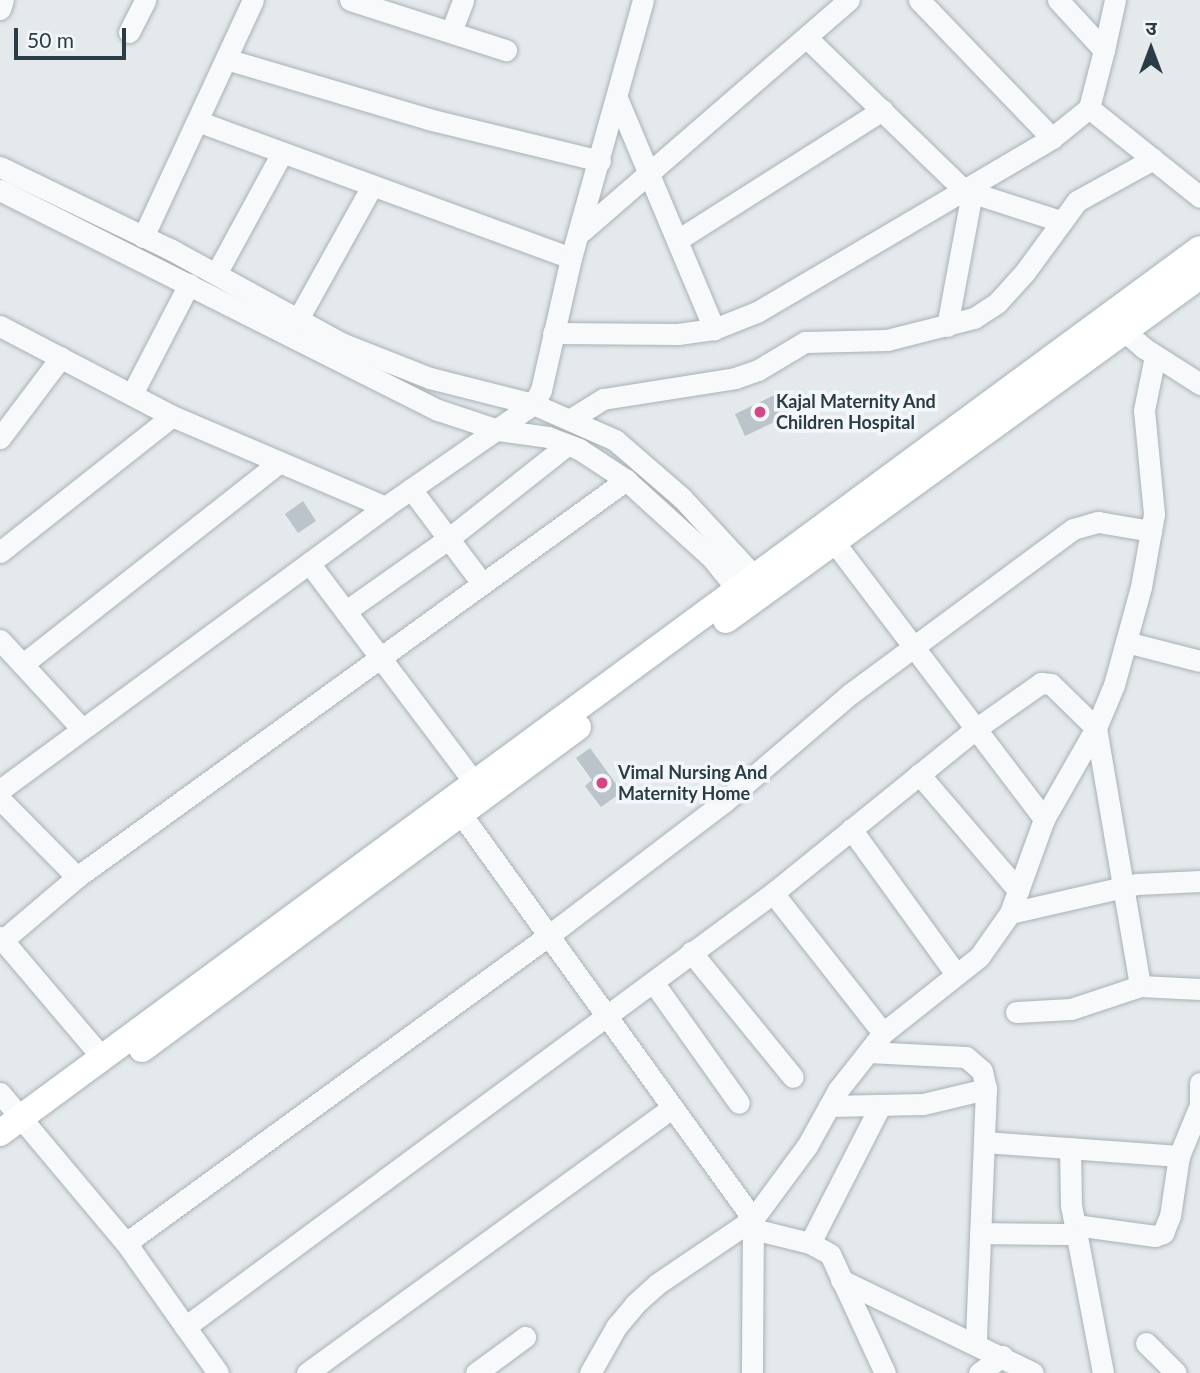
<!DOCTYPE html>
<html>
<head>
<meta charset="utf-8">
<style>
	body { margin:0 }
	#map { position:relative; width:1200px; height:1373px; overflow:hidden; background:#e4e9ec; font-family:Lato,"Noto Sans Devanagari",sans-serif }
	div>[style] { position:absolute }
	.building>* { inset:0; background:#bac4ca }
	.roads { filter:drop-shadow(0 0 2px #a8b2b7) drop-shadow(0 0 2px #a8b2b7) }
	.minor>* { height:21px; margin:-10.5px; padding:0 10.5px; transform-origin:10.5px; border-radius:10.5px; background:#f7f9fa }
	.major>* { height:26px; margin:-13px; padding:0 13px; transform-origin:13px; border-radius:13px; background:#fff }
	.dots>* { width:19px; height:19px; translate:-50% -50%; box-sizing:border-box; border:4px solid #f4f7f9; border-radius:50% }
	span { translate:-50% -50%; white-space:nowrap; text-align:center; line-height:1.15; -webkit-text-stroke:7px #f4f7f9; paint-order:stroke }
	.poi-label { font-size:18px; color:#2a3c45; font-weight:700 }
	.left { translate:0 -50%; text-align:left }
	.north { position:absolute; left:1116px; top:14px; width:70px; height:70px; -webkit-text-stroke:5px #f4f7f9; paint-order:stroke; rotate:0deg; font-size:19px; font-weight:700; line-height:28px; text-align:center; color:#2a3c45 }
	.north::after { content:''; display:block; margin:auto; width:24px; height:32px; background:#2a3c45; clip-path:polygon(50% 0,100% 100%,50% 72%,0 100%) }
	.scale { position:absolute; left:14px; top:28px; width:112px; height:32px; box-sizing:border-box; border:4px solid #2a3c45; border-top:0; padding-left:9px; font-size:21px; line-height:24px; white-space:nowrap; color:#2a3c45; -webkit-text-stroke:5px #f4f7f9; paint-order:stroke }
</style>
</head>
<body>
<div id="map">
	<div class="building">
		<i style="clip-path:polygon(781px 392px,791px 414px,745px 436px,735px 414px)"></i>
		<i style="clip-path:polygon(303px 501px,316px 521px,298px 533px,285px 514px)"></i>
		<i style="clip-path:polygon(590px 748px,622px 792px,601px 807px,585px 786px,592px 780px,576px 758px)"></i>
	</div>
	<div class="roads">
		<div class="minor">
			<i style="left:350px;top:0;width:164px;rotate:17.8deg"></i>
			<i style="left:919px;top:0;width:192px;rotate:46.1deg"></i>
			<i style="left:1052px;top:138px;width:48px;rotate:-39deg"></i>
			<i style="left:1089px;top:108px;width:142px;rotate:38.7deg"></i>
			<i style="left:1058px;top:0;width:68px;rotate:47.4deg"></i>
			<i style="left:1104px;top:50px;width:60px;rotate:104.5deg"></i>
			<i style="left:0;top:9px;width:9px;rotate:-72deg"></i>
			<i style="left:129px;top:32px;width:36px;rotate:-63deg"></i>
			<i style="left:451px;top:32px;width:34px;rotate:-69deg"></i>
			<i style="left:808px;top:39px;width:217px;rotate:44.1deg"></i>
			<i style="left:964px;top:190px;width:101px;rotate:17.9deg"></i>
			<i style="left:1104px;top:50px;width:51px;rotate:-77.6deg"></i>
			<i style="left:226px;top:59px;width:211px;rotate:16.5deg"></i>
			<i style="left:428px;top:119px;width:177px;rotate:13.7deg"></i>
			<i style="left:617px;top:98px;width:251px;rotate:67.2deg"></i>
			<i style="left:197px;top:121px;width:398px;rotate:20.1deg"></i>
			<i style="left:0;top:167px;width:189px;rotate:25.8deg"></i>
			<i style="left:170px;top:249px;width:195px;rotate:28.8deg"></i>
			<i style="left:341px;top:343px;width:96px;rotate:21.5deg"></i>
			<i style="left:430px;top:378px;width:106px;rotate:14.2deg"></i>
			<i style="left:533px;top:404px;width:90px;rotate:23.7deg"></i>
			<i style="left:615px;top:440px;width:89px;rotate:40.9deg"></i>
			<i style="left:682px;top:498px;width:122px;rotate:47.3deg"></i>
			<i style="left:0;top:190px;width:490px;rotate:26.7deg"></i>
			<i style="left:438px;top:410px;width:63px;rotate:18.4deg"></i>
			<i style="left:498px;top:430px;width:50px;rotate:8deg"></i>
			<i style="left:548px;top:437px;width:33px;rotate:21deg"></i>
			<i style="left:579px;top:449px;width:56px;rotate:33.4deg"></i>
			<i style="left:626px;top:480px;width:116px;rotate:42.2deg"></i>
			<i style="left:712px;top:558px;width:56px;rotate:51.5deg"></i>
			<i style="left:582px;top:231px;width:353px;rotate:-40.9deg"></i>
			<i style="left:143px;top:237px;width:261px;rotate:-65.1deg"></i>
			<i style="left:679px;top:239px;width:241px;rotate:-32.4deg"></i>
			<i style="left:216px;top:274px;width:138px;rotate:-61.4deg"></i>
			<i style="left:298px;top:319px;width:152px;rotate:-60.9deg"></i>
			<i style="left:1114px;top:322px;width:40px;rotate:41deg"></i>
			<i style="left:1144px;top:348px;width:67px;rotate:32.7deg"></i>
			<i style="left:0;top:326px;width:194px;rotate:27.6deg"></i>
			<i style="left:172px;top:416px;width:232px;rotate:23.1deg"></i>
			<i style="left:947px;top:326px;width:135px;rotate:-79.4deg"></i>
			<i style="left:553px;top:333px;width:125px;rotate:0.5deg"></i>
			<i style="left:678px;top:334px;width:36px;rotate:-8deg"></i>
			<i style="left:714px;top:329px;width:46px;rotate:-21.6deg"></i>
			<i style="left:757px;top:312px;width:342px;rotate:-30.5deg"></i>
			<i style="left:132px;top:394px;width:124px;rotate:-62.6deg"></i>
			<i style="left:571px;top:419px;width:38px;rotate:-32deg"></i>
			<i style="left:603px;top:399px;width:134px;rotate:-9deg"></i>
			<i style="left:735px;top:378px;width:24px;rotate:-19deg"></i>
			<i style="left:758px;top:370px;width:55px;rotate:-30.8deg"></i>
			<i style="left:805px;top:342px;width:82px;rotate:-1.4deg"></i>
			<i style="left:887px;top:340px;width:90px;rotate:-14.2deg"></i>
			<i style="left:974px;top:318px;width:27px;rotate:-33deg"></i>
			<i style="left:997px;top:303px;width:42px;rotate:-47.9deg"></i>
			<i style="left:1025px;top:272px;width:88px;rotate:-53.8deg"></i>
			<i style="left:1077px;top:201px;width:87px;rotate:-28.9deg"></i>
			<i style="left:0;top:438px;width:101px;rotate:-53deg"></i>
			<i style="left:411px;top:489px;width:116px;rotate:53deg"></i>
			<i style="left:834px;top:542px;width:348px;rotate:52.8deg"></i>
			<i style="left:0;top:552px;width:219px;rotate:-38.3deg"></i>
			<i style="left:309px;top:563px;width:273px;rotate:53deg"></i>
			<i style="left:346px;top:611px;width:125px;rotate:-35.2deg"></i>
			<i style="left:448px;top:539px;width:152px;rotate:-38.3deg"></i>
			<i style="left:0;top:640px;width:121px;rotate:47.3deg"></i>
			<i style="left:1126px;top:642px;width:76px;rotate:14.4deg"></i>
			<i style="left:23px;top:664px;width:325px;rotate:-38.2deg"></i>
			<i style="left:919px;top:774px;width:153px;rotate:49.5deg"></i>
			<i style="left:0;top:790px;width:478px;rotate:-36.3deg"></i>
			<i style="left:385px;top:507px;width:180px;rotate:-34.8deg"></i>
			<i style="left:533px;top:404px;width:16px;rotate:-60deg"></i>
			<i style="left:541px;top:390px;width:135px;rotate:-77.2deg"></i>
			<i style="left:571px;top:258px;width:268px;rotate:-74.4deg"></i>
			<i style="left:0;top:799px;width:110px;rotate:45.4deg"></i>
			<i style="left:453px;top:803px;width:513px;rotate:54.2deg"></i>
			<i style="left:753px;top:1219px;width:154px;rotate:90.4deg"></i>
			<i style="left:851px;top:829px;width:179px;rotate:54.1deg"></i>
			<i style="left:773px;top:893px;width:178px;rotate:51.8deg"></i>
			<i style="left:1010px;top:913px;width:130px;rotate:-12.9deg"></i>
			<i style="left:1137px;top:884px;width:63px;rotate:-2.7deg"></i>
			<i style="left:0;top:937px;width:156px;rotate:49.7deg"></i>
			<i style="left:3px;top:940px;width:97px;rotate:-40.4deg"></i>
			<i style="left:77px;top:877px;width:678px;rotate:-35.87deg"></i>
			<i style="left:691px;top:952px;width:161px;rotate:50.8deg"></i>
			<i style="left:653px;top:982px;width:148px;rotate:54.6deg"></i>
			<i style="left:1016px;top:1012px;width:55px;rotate:-3.1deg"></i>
			<i style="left:1071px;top:1009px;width:73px;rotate:-18.4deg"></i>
			<i style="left:1140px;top:986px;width:60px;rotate:2.9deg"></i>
			<i style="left:868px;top:1052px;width:98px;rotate:2.9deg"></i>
			<i style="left:966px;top:1057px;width:21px;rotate:41deg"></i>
			<i style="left:982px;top:1071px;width:18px;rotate:77deg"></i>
			<i style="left:986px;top:1089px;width:254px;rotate:92.3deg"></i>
			<i style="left:1200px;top:1083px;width:32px;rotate:90deg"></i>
			<i style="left:0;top:1093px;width:196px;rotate:50deg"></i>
			<i style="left:126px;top:1243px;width:159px;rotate:54.7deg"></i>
			<i style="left:829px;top:1106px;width:94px;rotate:-1.2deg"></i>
			<i style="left:923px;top:1104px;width:65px;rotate:-13.4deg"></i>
			<i style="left:984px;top:1142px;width:196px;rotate:4.1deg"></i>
			<i style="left:1070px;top:1148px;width:57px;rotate:89deg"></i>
			<i style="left:1071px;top:1205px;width:171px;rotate:79.2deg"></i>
			<i style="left:1075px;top:1225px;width:81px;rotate:7.8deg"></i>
			<i style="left:1155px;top:1236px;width:9px;rotate:-21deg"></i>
			<i style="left:1163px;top:1233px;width:18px;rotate:-68deg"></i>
			<i style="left:1170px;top:1216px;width:61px;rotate:-81.5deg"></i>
			<i style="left:1179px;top:1156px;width:50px;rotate:-67.6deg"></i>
			<i style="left:753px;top:1229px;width:59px;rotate:13.8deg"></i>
			<i style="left:810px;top:1243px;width:23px;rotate:29deg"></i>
			<i style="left:830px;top:1254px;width:131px;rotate:65.2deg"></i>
			<i style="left:980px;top:1233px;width:97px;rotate:0.6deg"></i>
			<i style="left:126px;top:1243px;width:522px;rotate:-36.04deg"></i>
			<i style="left:548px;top:936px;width:221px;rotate:-37.3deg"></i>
			<i style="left:724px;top:802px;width:166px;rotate:-40.6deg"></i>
			<i style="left:850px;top:694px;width:277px;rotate:-36.5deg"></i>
			<i style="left:1073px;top:529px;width:26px;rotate:-16deg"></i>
			<i style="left:1098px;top:522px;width:54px;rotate:9.6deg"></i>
			<i style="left:810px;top:1243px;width:152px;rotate:-62.9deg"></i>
			<i style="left:841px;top:1280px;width:213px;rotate:25.8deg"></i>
			<i style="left:185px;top:1327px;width:731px;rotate:-36.43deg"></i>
			<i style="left:773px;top:893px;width:259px;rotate:-39deg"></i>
			<i style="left:974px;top:730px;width:82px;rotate:-35deg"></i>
			<i style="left:1041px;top:683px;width:10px;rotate:6deg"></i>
			<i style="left:1051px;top:684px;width:63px;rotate:44.4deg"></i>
			<i style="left:1096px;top:728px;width:262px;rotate:80.3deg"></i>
			<i style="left:1146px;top:1343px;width:42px;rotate:45deg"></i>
			<i style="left:307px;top:1373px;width:452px;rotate:-36deg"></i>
			<i style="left:476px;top:1373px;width:61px;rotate:-36.3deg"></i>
			<i style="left:590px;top:1373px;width:53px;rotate:-60.5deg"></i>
			<i style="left:616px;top:1327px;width:30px;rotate:-50deg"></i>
			<i style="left:635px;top:1304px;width:30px;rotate:-42deg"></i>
			<i style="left:657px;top:1284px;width:116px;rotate:-34.1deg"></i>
			<i style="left:753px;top:1219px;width:91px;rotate:-53.5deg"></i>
			<i style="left:807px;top:1146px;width:64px;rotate:-61deg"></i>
			<i style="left:838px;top:1090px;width:73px;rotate:-51.7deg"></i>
			<i style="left:883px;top:1033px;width:122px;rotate:-38.4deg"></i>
			<i style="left:979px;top:957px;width:54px;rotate:-54.8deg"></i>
			<i style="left:1010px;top:913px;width:100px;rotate:-70.1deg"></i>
			<i style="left:1044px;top:819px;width:105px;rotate:-60.3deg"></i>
			<i style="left:1096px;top:728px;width:47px;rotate:-67.3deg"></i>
			<i style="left:1114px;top:685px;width:102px;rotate:-74.6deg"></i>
			<i style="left:1141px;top:587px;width:74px;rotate:-79.9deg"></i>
			<i style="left:1154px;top:514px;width:104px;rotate:-95.5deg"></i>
			<i style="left:1144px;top:410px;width:55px;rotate:-78.5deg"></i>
			<i style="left:979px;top:1373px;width:29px;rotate:-36deg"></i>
		</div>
		<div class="major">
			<i style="left:726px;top:620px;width:586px;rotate:-35.97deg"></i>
			<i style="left:142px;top:1049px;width:542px;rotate:-36.45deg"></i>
			<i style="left:0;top:1133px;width:1490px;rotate:-36.38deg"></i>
		</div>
	</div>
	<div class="dots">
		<i style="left:760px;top:412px;background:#d34786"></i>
		<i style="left:602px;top:783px;background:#d34786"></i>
	</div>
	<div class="poi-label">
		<span class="left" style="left:776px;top:412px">Kajal Maternity And<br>Children Hospital</span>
		<span class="left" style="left:618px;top:783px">Vimal Nursing And<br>Maternity Home</span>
	</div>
	<div class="north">उ</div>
	<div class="scale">50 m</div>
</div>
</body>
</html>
